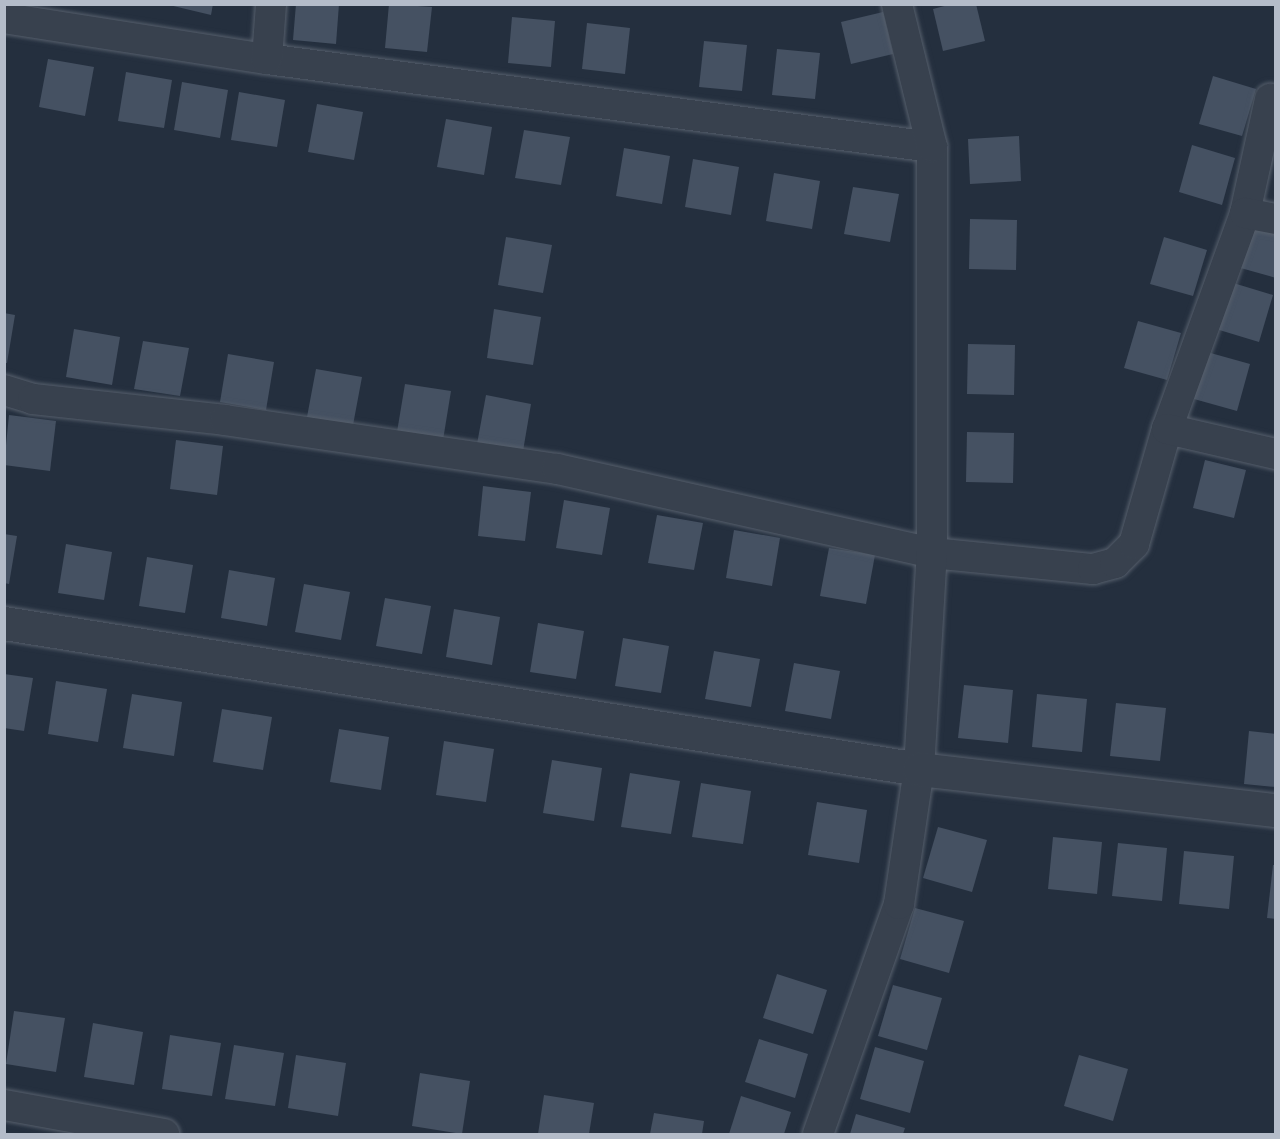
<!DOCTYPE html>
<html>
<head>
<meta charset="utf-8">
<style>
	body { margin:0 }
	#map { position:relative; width:1280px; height:1139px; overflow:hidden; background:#242f3e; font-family:"Work Sans",sans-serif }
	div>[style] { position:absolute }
	.building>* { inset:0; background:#455162 }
	.roads { filter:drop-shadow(0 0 2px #565f6c) drop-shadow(0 0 2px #565f6c) }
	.minor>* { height:30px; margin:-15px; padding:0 15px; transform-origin:15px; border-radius:15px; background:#38414e }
	.tertiary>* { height:33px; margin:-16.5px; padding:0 16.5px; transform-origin:16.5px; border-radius:16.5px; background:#38414e }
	span { translate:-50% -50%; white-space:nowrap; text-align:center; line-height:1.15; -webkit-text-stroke:5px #1d2633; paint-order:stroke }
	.frame { position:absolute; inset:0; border:6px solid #b4bcc9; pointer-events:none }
</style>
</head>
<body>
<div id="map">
	<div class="building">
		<i style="clip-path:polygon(165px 4px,213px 4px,211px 15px)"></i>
		<i style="clip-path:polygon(296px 4px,339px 4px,336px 44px,293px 40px)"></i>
		<i style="clip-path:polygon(389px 4px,432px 7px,427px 52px,385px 48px)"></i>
		<i style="clip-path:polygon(952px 4px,976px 4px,985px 41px,943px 51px,933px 9px)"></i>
		<i style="clip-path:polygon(883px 12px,893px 54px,851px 64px,841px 22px)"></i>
		<i style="clip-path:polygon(512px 17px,555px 21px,551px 67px,508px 63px)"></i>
		<i style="clip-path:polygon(587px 23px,630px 28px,625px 74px,582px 69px)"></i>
		<i style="clip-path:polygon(704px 41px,747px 45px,742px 91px,699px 87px)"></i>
		<i style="clip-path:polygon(777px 49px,820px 53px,815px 99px,772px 95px)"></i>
		<i style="clip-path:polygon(48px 59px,94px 67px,85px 116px,39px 107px)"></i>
		<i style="clip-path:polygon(126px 72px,172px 80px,164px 128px,118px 121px)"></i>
		<i style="clip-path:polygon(1213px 76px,1256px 89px,1242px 136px,1199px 124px)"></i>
		<i style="clip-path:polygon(182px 82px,228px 90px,220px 138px,174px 130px)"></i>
		<i style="clip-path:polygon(239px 92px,285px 100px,277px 147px,231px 140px)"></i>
		<i style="clip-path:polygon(317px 104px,363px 112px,354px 160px,308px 152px)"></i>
		<i style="clip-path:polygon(446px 119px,492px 127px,484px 175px,437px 167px)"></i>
		<i style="clip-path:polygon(524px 130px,570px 137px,561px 185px,515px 178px)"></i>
		<i style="clip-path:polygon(1019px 136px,1021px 181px,970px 184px,968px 139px)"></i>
		<i style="clip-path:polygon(1192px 145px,1235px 158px,1222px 205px,1179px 192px)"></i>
		<i style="clip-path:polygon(624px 148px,670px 156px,662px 204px,616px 196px)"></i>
		<i style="clip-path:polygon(693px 159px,739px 167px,731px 215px,685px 207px)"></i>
		<i style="clip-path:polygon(774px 173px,820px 181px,812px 229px,766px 221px)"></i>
		<i style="clip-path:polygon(853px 187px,899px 194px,890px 242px,844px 234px)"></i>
		<i style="clip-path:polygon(970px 219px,1017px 220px,1016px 270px,969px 269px)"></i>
		<i style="clip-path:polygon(1250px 220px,1276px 228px,1276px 278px,1237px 267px)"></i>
		<i style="clip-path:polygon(506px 237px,552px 245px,543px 293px,498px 285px)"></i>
		<i style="clip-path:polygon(1164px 237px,1207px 250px,1193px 296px,1150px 284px)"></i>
		<i style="clip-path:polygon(1230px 282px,1273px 295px,1259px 342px,1216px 329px)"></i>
		<i style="clip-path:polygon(494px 309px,541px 317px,533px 365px,487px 358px)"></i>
		<i style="clip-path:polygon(4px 313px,15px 315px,7px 363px,4px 363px)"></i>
		<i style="clip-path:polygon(1138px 321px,1181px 333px,1167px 380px,1124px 368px)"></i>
		<i style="clip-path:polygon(74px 329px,120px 337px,112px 385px,66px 377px)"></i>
		<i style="clip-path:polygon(143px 341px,189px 348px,180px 396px,134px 389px)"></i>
		<i style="clip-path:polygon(968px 344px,1015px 345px,1014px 395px,967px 394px)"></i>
		<i style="clip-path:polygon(1207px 352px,1250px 364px,1237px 411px,1194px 399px)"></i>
		<i style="clip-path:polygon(228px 354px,274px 362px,266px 410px,220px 402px)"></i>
		<i style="clip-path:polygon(316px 369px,362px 377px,353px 425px,307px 417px)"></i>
		<i style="clip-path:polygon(405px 384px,451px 391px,443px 440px,397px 432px)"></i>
		<i style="clip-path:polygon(486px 395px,531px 404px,523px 451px,477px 444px)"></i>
		<i style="clip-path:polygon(9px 415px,56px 421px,50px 471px,4px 465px)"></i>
		<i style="clip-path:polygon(967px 432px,1014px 433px,1013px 483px,966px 482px)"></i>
		<i style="clip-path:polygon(176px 440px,223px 446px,217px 495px,170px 489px)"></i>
		<i style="clip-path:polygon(1205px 460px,1246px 470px,1234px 518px,1193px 508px)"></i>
		<i style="clip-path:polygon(483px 486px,531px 492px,525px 541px,478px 536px)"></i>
		<i style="clip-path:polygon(564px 500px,610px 508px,602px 555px,556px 548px)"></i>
		<i style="clip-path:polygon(657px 515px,703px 523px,694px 570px,648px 563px)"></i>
		<i style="clip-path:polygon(734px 530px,780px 538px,772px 586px,726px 578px)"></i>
		<i style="clip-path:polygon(4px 534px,17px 536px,9px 584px,4px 583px)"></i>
		<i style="clip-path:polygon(66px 544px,112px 552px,104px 600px,58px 593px)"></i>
		<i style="clip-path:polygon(829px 548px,875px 555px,866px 604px,820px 596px)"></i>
		<i style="clip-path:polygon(147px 557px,193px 565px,185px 613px,139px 606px)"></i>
		<i style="clip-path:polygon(229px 570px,275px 578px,267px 626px,221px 618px)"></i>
		<i style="clip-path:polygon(304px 584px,350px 592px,341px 640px,295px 632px)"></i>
		<i style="clip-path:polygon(385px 598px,431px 606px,422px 654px,376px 646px)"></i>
		<i style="clip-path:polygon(454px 609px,500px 617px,492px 665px,446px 657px)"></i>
		<i style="clip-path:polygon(538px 623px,584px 631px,576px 679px,530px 672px)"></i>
		<i style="clip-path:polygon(623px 638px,669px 646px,661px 693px,615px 686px)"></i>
		<i style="clip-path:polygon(714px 651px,760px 659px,751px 707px,705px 699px)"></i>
		<i style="clip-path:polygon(794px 663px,840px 671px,831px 719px,785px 711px)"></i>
		<i style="clip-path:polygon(4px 674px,33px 678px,24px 731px,4px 728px)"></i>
		<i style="clip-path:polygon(56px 681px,107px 689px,98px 742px,48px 734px)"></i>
		<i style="clip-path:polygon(964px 685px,1013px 690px,1008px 743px,958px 738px)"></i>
		<i style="clip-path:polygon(132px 694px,182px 702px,174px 756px,123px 748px)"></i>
		<i style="clip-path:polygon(1037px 694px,1087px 699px,1082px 752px,1032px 747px)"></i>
		<i style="clip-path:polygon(1116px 703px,1166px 708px,1160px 761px,1110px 756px)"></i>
		<i style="clip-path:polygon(222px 709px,272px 717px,263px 770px,213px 762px)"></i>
		<i style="clip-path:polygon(339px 729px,389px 737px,381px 790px,330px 782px)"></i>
		<i style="clip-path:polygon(1249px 731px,1276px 734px,1276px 787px,1244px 784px)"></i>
		<i style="clip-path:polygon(444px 741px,494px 749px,486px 802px,436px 795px)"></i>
		<i style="clip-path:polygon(552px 760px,602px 768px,594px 821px,543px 813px)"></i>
		<i style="clip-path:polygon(630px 773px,680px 781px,671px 834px,621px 827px)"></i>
		<i style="clip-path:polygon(701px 783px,751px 791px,743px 844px,692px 837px)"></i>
		<i style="clip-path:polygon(817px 802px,867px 810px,859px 863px,808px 855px)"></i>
		<i style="clip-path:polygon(938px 827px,987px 840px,972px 892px,923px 878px)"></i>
		<i style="clip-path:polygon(1053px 837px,1102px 842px,1097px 894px,1048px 889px)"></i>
		<i style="clip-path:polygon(1118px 843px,1167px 848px,1162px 901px,1112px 896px)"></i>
		<i style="clip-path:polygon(1184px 851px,1234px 856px,1229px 909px,1179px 904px)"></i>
		<i style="clip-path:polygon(1273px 865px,1276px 865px,1276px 919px,1267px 918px)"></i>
		<i style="clip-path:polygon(915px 908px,964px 921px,949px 973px,900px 959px)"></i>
		<i style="clip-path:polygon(777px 974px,827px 990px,813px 1034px,763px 1018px)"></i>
		<i style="clip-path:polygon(893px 985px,942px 998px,927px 1050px,878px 1036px)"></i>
		<i style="clip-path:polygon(14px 1011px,65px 1018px,56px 1072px,6px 1064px)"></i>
		<i style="clip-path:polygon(93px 1023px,143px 1032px,134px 1085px,84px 1077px)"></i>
		<i style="clip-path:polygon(170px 1035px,221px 1043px,212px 1096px,162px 1089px)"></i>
		<i style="clip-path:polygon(759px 1039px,808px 1054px,795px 1098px,745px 1082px)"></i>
		<i style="clip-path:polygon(234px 1045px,284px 1053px,275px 1106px,225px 1099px)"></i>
		<i style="clip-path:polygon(875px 1047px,924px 1061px,910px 1113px,860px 1099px)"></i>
		<i style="clip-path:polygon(296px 1055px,346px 1063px,338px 1116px,288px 1108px)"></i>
		<i style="clip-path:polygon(1079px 1055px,1128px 1069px,1113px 1121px,1064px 1106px)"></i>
		<i style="clip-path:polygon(420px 1073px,470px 1081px,462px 1134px,412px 1126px)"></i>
		<i style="clip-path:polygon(544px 1095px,594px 1103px,589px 1134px,538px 1134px)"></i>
		<i style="clip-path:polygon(741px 1096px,791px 1112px,784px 1134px,729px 1134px)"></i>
		<i style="clip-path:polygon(654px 1113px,704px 1121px,702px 1134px,650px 1134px)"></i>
		<i style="clip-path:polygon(856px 1114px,905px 1128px,903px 1134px,850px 1134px)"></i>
	</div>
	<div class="roads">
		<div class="minor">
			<i style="left:4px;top:18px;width:266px;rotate:8.9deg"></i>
			<i style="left:267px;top:59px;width:671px;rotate:7.54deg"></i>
			<i style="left:267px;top:59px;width:55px;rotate:-85.8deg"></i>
			<i style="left:1245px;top:213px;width:117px;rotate:-77.6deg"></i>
			<i style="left:4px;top:390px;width:30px;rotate:17deg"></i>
			<i style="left:33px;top:399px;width:193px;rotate:6.2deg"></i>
			<i style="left:225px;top:420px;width:336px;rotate:8.4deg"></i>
			<i style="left:557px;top:469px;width:384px;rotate:12.6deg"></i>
			<i style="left:932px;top:553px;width:162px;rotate:5.7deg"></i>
			<i style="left:1093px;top:569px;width:23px;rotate:-15deg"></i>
			<i style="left:1115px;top:563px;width:27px;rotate:-45deg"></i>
			<i style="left:1134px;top:544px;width:120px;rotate:-74deg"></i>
			<i style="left:1167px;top:429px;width:230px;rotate:-70.1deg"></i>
			<i style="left:1245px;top:213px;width:32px;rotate:11deg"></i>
			<i style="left:1167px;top:429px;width:112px;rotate:12.9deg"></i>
			<i style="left:4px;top:1105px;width:163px;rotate:10.3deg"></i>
			<i style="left:818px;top:1134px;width:244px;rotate:-70.6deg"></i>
			<i style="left:899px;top:904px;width:136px;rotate:-81.6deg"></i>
			<i style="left:919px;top:769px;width:216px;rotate:-86.6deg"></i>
			<i style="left:932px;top:553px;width:406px;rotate:-90deg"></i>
			<i style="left:932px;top:147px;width:147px;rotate:-103.8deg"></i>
		</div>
		<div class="tertiary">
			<i style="left:4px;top:623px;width:927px;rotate:9.07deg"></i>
			<i style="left:919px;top:769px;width:359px;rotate:6.6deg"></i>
		</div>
	</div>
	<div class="frame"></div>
</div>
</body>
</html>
